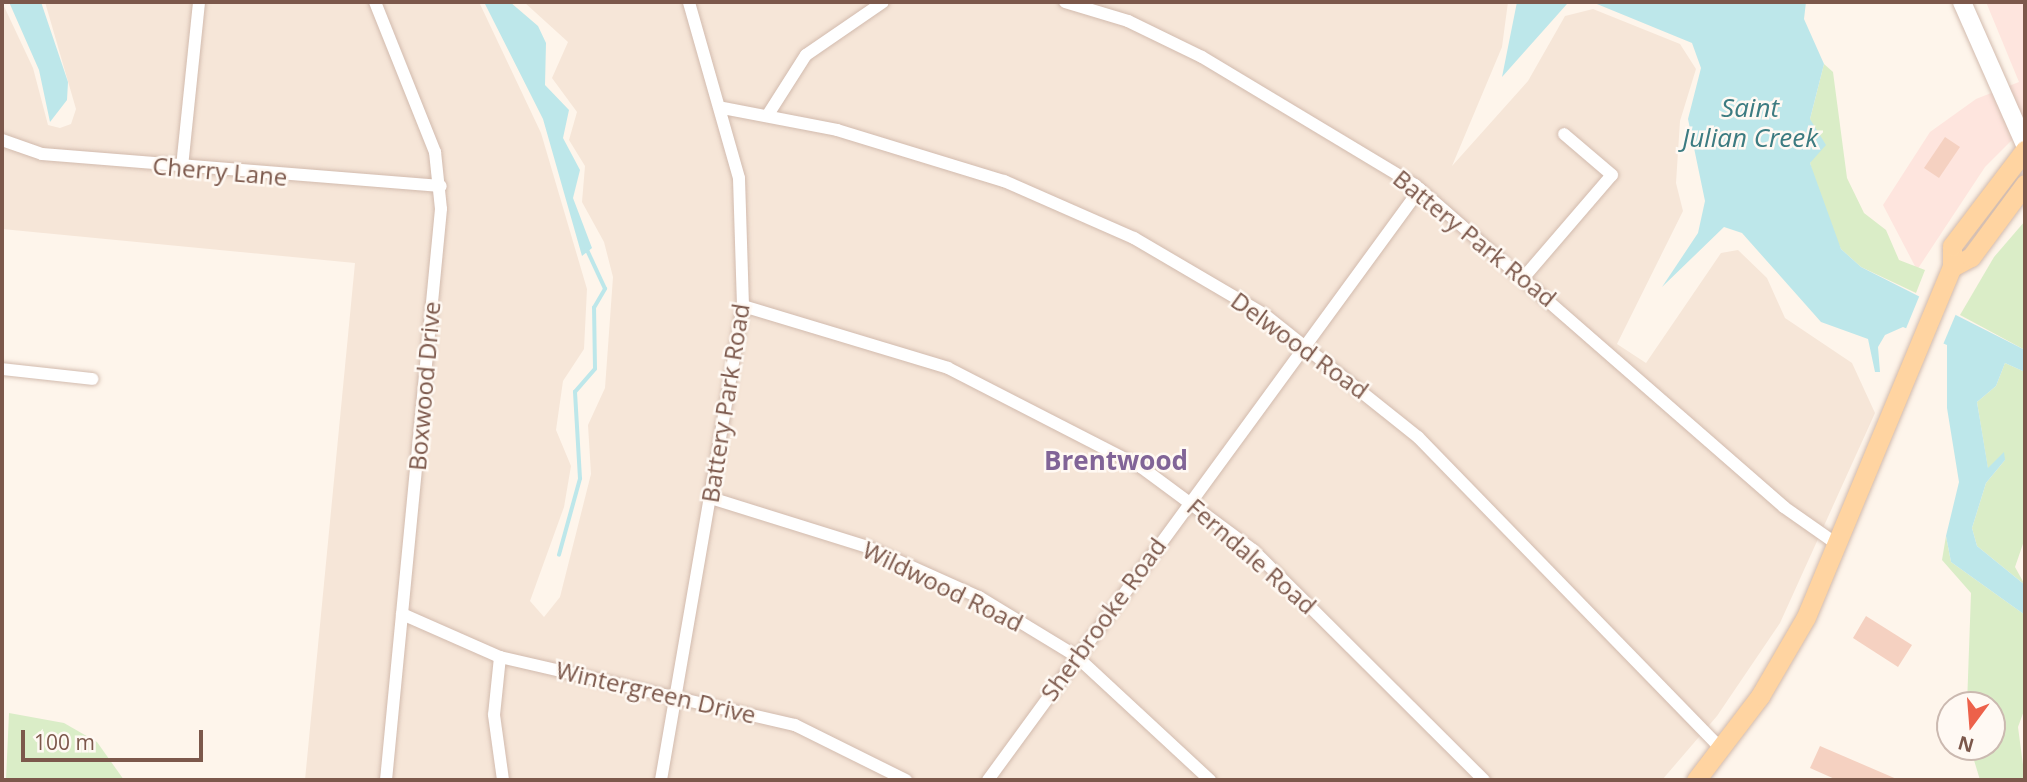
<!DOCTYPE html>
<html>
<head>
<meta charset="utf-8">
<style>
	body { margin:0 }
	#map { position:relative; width:2027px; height:782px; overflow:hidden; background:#fef5eb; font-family:"Open Sans",sans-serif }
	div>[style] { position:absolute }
	.residential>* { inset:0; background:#f6e6d8 }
	.commercial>* { inset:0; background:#fee5de }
	.green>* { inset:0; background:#daedc7 }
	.water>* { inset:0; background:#bde7ea }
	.pier>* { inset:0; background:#fef5eb }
	.stream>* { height:3.5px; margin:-1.75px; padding:0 1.75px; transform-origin:1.75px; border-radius:1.75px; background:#bde7ea }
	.building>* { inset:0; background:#f5d1c1 }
	.roads { filter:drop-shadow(0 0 2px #d2bbae) drop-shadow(0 0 2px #d2bbae) }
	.street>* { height:12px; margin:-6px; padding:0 6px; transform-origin:6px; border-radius:6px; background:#fff }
	.secondary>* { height:18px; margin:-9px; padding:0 9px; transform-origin:9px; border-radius:9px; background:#fff }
	.primary>* { height:19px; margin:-9.5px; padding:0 9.5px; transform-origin:9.5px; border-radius:9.5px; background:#ffd4a1 }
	span { translate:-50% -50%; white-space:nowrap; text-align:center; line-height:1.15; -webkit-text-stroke:5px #fff9f3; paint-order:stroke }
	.street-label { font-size:24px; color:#7c584b }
	.water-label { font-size:26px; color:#3c7b81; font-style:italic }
	.neighbourhood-label { font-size:26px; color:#816497; font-weight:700 }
	.frame { position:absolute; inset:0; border:4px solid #7c584b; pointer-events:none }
	.north { position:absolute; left:1936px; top:691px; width:70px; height:70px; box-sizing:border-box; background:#fff9f3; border:2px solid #cbb9b0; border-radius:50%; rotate:196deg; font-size:19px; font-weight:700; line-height:28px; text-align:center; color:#7c584b }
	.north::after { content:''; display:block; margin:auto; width:24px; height:32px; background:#ed614a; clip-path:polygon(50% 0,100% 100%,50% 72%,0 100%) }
	.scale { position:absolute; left:21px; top:730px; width:182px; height:32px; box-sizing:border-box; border:4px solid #7c584b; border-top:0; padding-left:9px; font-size:21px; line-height:24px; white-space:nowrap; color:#7c584b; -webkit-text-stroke:5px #fff9f3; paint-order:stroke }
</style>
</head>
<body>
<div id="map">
	<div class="residential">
		<i style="clip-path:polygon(2px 2px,33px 68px,48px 125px,60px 128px,71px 124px,76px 109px,45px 2px,479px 2px,541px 133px,587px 289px,584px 349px,563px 381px,556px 430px,571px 466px,564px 507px,530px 601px,544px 617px,560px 597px,591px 474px,588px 425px,605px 388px,613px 277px,604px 242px,582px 202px,585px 166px,569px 140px,577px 112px,552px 78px,568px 42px,524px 2px,1508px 2px,1502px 47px,1452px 166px,1528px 81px,1565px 16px,1593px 9px,1680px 44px,1696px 69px,1680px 121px,1676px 183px,1683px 211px,1617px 344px,1646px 363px,1721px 253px,1738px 250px,1767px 278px,1785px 318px,1852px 363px,1875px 413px,1780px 623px,1717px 716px,1662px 780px,305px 780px,355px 263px,2px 229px)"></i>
	</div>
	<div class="commercial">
		<i style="clip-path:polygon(1986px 2px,2025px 2px,2025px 127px,1985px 167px,1917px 270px,1883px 205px,1930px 132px,1976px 99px,2019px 82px)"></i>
	</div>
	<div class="green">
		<i style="clip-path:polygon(1824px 64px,1833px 72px,1847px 178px,1864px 213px,1886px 230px,1899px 260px,1925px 270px,1916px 293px,1861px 267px,1841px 249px,1823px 213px,1810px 163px,1816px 150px,1810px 119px)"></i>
		<i style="clip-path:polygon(2025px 221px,2025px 350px,1960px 315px,1994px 257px)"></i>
		<i style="clip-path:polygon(2005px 363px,2025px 372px,2025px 538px,2015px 567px,2025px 585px,1977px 546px,1972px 528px,1986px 483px,2005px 460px,1988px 469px,1977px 402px,1996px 386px)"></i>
		<i style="clip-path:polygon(1946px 536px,1951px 562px,2025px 615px,2025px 708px,2018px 727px,2025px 780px,1980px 780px,1970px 747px,1992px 747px,1992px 705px,1967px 705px,1971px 593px,1942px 560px)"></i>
		<i style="clip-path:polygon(9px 713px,64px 723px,97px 742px,124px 780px,6px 780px)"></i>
	</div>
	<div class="water">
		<i style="clip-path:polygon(9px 2px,41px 2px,68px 82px,67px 100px,50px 122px,39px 70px)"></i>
		<i style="clip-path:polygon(484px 2px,510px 2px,538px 26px,546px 43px,545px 85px,569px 110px,563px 138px,580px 170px,573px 198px,592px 248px,582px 256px,543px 119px)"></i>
		<i style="clip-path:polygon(1517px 2px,1584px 2px,1567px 4px,1502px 77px)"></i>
		<i style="clip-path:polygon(1592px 2px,1806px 2px,1804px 19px,1824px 64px,1810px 119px,1826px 145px,1810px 163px,1841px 249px,1861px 267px,2025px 350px,2025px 372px,2005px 363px,1996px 386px,1977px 402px,1988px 468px,2004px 452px,2005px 460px,1986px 483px,1972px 528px,1977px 546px,2025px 585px,2025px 615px,1951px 562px,1946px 536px,1959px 482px,1947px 408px,1947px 345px,1903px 327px,1885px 335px,1878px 347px,1880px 372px,1875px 372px,1868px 339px,1821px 322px,1742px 233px,1724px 227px,1662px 287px,1698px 233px,1705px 201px,1688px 119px,1701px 68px,1692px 43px)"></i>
	</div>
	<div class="pier">
		<i style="clip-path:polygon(1921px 292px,1958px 309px,1942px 347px,1905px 331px)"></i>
	</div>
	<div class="stream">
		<i style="left:559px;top:555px;width:79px;rotate:-74.6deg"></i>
		<i style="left:580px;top:479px;width:87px;rotate:-93.3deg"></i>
		<i style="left:575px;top:392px;width:30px;rotate:-49deg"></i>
		<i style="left:595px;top:369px;width:61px;rotate:-90.9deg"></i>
		<i style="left:594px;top:308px;width:22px;rotate:-60deg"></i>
		<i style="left:605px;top:289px;width:45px;rotate:-114.9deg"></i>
	</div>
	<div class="building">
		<i style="clip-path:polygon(1945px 137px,1960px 147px,1939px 178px,1924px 168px)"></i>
		<i style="clip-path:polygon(1866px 616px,1912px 645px,1898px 667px,1853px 638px)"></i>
		<i style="clip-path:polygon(1820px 746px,1899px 780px,1837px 780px,1810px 768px)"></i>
	</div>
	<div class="roads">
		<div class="street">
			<i style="left:375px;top:2px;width:162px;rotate:68.2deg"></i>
			<i style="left:435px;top:152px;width:57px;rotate:84deg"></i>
			<i style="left:441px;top:209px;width:574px;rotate:95.5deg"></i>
			<i style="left:1065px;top:2px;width:66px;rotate:16.8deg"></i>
			<i style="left:1128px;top:21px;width:82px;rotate:25.9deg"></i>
			<i style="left:1202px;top:57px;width:249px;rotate:31deg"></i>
			<i style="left:1415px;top:185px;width:490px;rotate:41.1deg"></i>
			<i style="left:1784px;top:507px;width:66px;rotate:35.1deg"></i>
			<i style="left:723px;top:108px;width:116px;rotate:10.9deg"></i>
			<i style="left:837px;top:130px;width:175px;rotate:17deg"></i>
			<i style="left:1004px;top:181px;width:142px;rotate:23.7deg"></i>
			<i style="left:1134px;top:238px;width:152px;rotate:30.4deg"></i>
			<i style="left:1265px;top:315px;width:196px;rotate:38.6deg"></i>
			<i style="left:1418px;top:437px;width:435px;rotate:45.8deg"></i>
			<i style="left:769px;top:113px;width:69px;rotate:-57.5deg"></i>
			<i style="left:806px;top:55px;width:93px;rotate:-34.5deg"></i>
			<i style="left:2px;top:140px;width:42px;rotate:19.3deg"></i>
			<i style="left:42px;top:154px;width:400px;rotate:4.6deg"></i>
			<i style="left:182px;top:167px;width:166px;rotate:-84.1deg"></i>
			<i style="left:1525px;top:276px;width:133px;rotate:-49.3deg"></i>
			<i style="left:1612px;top:175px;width:63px;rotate:-139.5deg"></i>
			<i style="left:743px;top:306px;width:214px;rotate:16.8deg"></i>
			<i style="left:948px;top:368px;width:217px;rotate:27.2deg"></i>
			<i style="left:1141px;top:467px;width:139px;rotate:36.5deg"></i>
			<i style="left:1253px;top:550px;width:326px;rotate:44.9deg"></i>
			<i style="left:2px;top:369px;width:91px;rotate:6.3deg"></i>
			<i style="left:711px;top:498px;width:164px;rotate:17.4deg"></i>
			<i style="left:867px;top:547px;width:123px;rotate:24.1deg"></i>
			<i style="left:979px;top:597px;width:114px;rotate:31.3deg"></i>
			<i style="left:1076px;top:656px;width:183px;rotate:42.8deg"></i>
			<i style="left:402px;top:614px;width:107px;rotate:23.7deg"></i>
			<i style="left:500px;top:657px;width:303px;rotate:13deg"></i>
			<i style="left:795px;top:725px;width:124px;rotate:26.4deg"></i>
			<i style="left:500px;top:657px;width:58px;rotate:95.9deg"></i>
			<i style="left:494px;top:715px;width:66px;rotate:82.1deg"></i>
			<i style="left:661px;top:780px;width:481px;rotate:-80.2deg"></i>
			<i style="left:743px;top:306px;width:128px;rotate:-91.8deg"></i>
			<i style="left:739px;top:178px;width:183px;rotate:-105.9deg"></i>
			<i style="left:988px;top:780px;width:732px;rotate:-53.83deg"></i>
		</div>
		<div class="secondary">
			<i style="left:1962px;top:2px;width:156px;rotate:66.2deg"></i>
		</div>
		<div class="primary">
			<i style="left:1952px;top:267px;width:21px;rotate:-28deg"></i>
			<i style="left:1971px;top:257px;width:91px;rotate:-53.5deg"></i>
			<i style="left:1696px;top:780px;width:106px;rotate:-52.7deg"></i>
			<i style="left:1760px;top:696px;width:91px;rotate:-59.8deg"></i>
			<i style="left:1806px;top:617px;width:379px;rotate:-67.4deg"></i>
			<i style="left:1952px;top:267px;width:21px;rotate:-90deg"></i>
			<i style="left:1952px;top:246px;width:121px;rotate:-52.8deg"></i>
		</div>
	</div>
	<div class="street-label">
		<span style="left:220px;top:171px;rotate:5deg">Cherry Lane</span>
		<span style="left:1475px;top:238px;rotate:39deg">Battery Park Road</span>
		<span style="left:1300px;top:345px;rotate:36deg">Delwood Road</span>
		<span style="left:424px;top:386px;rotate:-85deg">Boxwood Drive</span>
		<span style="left:725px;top:403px;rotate:-81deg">Battery Park Road</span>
		<span style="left:1252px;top:556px;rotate:41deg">Ferndale Road</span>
		<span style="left:943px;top:586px;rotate:26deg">Wildwood Road</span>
		<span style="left:1103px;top:619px;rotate:-54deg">Sherbrooke Road</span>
		<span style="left:656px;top:692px;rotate:13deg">Wintergreen Drive</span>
	</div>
	<div class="water-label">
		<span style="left:1750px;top:123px">Saint<br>Julian Creek</span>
	</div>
	<div class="neighbourhood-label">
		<span style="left:1116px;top:461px">Brentwood</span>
	</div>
	<div class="frame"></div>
	<div class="north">N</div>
	<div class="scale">100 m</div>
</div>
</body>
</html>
